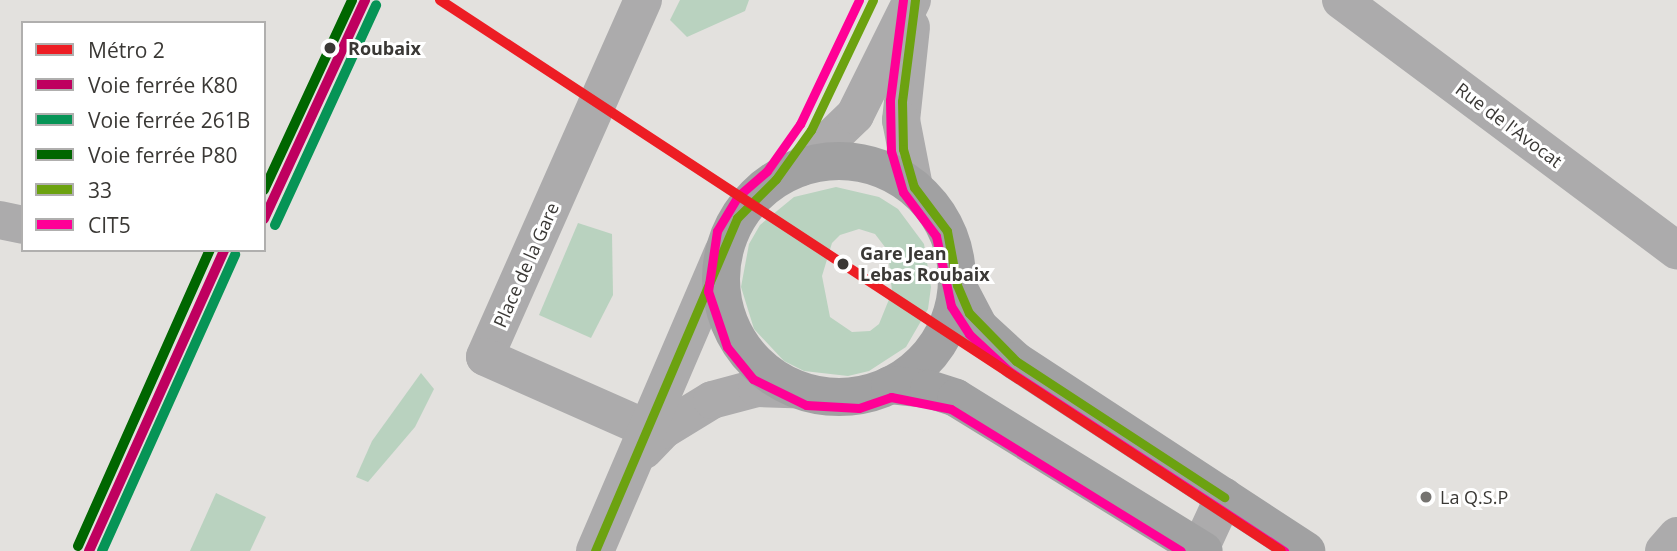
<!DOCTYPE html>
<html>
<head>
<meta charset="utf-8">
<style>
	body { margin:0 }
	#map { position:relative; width:1677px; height:551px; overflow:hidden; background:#e3e1de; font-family:"Open Sans",sans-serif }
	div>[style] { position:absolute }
	.green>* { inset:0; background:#b9d2bf }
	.minor>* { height:38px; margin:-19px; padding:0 19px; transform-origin:19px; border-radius:19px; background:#acabac }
	.tertiary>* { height:38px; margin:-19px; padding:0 19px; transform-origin:19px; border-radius:19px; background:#acabac }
	.secondary>* { height:38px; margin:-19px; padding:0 19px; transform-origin:19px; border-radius:19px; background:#a1a1a2 }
	.secondary>.ring { margin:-19px; padding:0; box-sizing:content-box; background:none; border:38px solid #a1a1a2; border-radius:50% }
	.bus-1>* { height:9px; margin:-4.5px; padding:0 4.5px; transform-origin:4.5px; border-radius:4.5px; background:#6ca210 }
	.bus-2>* { height:9px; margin:-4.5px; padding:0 4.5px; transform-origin:4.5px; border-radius:4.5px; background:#ff0096 }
	.rail-1>* { height:10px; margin:-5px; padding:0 5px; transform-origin:5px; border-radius:5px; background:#bf005f }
	.rail-2>* { height:10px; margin:-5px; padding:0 5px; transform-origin:5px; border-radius:5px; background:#069456 }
	.rail-3>* { height:10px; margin:-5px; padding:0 5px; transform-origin:5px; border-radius:5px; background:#060 }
	.metro-1>* { height:10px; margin:-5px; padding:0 5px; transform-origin:5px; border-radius:5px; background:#ed1d24 }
	.dots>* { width:19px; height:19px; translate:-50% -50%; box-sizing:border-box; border:4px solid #fff; border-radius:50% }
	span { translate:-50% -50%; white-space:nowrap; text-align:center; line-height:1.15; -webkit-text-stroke:6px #fff; paint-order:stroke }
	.stop-label { font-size:18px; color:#3a3835; font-weight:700 }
	.left { translate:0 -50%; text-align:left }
	.street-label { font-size:18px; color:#3a3835 }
	.poi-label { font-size:18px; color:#3a3835 }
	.legend { position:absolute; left:21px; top:21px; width:245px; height:231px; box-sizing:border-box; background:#fff; border:2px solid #b0afae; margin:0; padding:9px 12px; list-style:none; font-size:21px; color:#3a3835 }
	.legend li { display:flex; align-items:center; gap:14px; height:35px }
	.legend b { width:35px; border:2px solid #b0afae }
</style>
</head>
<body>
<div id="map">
	<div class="green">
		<i style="clip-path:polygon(680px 0,749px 0,745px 11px,687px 37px,670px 20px)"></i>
		<i style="clip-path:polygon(evenodd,836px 187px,879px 197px,898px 209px,924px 244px,931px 287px,928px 309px,906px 347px,869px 371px,848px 376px,804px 371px,784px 361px,754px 329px,741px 287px,749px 244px,760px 225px,794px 197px,836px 187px,859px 229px,875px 234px,888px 251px,892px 292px,879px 324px,870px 331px,852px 332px,830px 317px,822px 276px,832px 243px,840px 235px,859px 229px)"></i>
		<i style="clip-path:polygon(578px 223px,612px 234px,613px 295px,591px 338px,539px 315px)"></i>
		<i style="clip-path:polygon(421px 373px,434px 389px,415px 427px,368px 482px,356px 477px,372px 441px)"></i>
		<i style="clip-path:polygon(216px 493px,266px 517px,250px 551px,190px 551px)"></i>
	</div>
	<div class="minor">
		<i style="left:643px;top:0;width:390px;rotate:113.9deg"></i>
		<i style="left:485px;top:357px;width:190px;rotate:23.9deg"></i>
		<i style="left:1341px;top:0;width:419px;rotate:36.7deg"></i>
		<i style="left:0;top:220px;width:24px;rotate:12deg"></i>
	</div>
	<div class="tertiary">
		<i style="left:911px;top:27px;width:94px;rotate:96.1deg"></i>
		<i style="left:901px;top:120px;width:68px;rotate:79deg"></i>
		<i style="left:801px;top:167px;width:75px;rotate:-43.9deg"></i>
		<i style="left:855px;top:115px;width:128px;rotate:-63.6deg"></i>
		<i style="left:644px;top:450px;width:28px;rotate:-46deg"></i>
		<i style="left:663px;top:430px;width:57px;rotate:-31.5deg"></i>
		<i style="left:712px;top:400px;width:47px;rotate:-14.9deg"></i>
		<i style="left:757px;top:388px;width:36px;rotate:2deg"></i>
		<i style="left:595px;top:551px;width:325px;rotate:-66.8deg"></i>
		<i style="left:1199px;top:551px;width:60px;rotate:-65.2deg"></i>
		<i style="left:1664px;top:551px;width:20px;rotate:-49deg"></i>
	</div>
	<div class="secondary">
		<i class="ring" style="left:721px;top:161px;width:198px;height:198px"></i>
		<i style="left:957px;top:285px;width:47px;rotate:62.4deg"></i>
		<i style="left:979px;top:327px;width:50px;rotate:42.6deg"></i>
		<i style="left:1016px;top:361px;width:347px;rotate:33.2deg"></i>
		<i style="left:890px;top:385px;width:39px;rotate:6deg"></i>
		<i style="left:929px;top:389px;width:28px;rotate:18deg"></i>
		<i style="left:956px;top:398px;width:291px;rotate:31.7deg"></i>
	</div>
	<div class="bus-1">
		<i style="left:915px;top:0;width:102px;rotate:97.3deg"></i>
		<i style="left:902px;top:101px;width:48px;rotate:88.8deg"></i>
		<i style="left:903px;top:149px;width:40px;rotate:74deg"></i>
		<i style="left:914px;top:187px;width:55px;rotate:53.1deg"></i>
		<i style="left:947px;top:231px;width:55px;rotate:79.5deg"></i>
		<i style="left:957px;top:285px;width:30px;rotate:67deg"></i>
		<i style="left:969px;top:313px;width:67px;rotate:45.6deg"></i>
		<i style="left:1016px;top:361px;width:249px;rotate:33.2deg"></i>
		<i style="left:595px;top:551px;width:362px;rotate:-66.9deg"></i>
		<i style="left:737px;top:218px;width:55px;rotate:-45deg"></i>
		<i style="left:776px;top:179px;width:60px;rotate:-54.5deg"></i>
		<i style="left:811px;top:130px;width:144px;rotate:-64.5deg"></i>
	</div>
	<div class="bus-2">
		<i style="left:859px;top:0;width:137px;rotate:115.4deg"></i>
		<i style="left:800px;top:124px;width:57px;rotate:125.1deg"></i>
		<i style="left:767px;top:171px;width:38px;rotate:139deg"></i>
		<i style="left:738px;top:196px;width:41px;rotate:121deg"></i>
		<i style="left:717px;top:231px;width:61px;rotate:98.5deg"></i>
		<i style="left:708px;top:291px;width:59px;rotate:71.3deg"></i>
		<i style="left:727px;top:347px;width:41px;rotate:50.9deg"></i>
		<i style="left:753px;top:379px;width:59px;rotate:26.1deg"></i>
		<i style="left:806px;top:405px;width:53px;rotate:3.2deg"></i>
		<i style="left:859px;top:408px;width:34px;rotate:-19deg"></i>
		<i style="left:891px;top:397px;width:61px;rotate:11.3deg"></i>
		<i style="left:951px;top:409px;width:270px;rotate:31.7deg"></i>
		<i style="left:903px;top:0;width:101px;rotate:97.4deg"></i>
		<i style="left:890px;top:100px;width:51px;rotate:88.9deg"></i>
		<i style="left:891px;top:151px;width:43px;rotate:73.7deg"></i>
		<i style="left:903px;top:192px;width:55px;rotate:53.1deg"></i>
		<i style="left:936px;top:236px;width:72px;rotate:77.9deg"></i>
		<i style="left:951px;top:306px;width:33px;rotate:57deg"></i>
		<i style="left:969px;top:334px;width:54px;rotate:42.8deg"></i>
		<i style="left:1009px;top:371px;width:329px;rotate:33.2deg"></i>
	</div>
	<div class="rail-1">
		<i style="left:264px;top:219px;width:241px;rotate:-65.2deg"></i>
		<i style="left:89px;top:551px;width:330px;rotate:-65.8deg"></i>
	</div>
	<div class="rail-2">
		<i style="left:275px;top:225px;width:242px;rotate:-65.3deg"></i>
		<i style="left:102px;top:551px;width:325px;rotate:-65.8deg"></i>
	</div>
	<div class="rail-3">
		<i style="left:264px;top:190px;width:209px;rotate:-65.1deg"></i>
		<i style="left:78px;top:546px;width:324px;rotate:-66deg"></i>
	</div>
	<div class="metro-1">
		<i style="left:440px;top:0;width:1005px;rotate:33.23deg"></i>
	</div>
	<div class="dots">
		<i style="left:330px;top:48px;background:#3a3835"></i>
		<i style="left:843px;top:264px;background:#3a3835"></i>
		<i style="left:1426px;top:497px;background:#757370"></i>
	</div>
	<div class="stop-label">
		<span class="left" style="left:348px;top:48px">Roubaix</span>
		<span class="left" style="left:860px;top:264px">Gare Jean<br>Lebas Roubaix</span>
	</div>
	<div class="street-label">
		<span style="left:1509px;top:125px;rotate:37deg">Rue de l'Avocat</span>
		<span style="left:526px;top:265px;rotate:-66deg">Place de la Gare</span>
	</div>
	<div class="poi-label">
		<span class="left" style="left:1440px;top:497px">La Q.S.P</span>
	</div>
	<ul class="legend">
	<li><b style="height:9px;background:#ed1d24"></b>Métro 2</li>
	<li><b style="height:9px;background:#bf005f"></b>Voie ferrée K80</li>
	<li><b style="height:9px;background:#069456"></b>Voie ferrée 261B</li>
	<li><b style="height:9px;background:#060"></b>Voie ferrée P80</li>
	<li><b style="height:9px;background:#6ca210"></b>33</li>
	<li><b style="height:9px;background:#ff0096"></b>CIT5</li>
	</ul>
</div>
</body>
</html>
